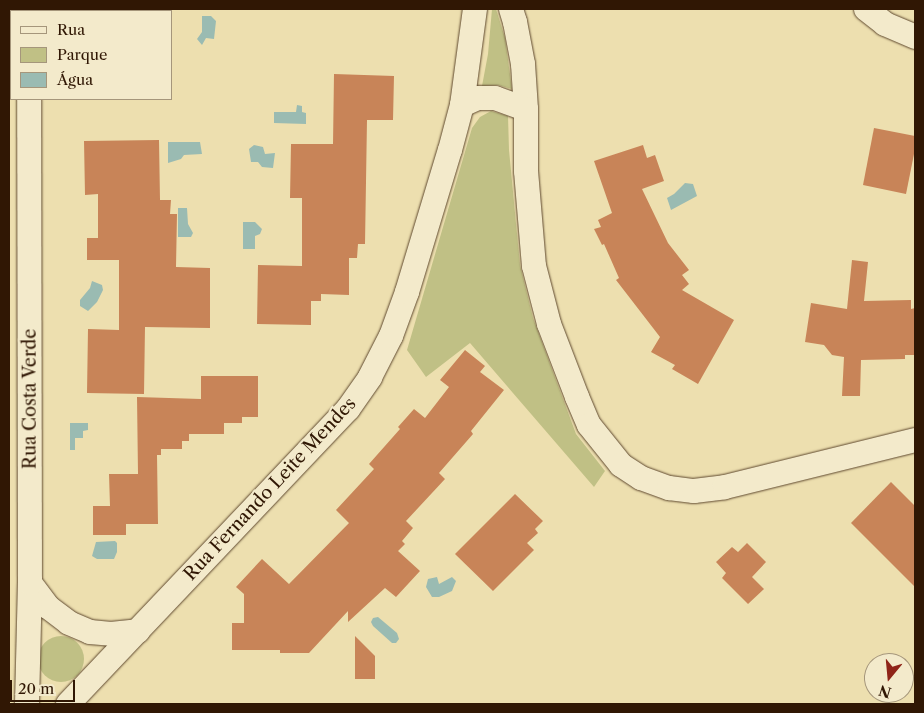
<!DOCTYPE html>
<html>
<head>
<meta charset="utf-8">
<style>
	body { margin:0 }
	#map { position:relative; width:924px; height:713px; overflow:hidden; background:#eddfaf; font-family:"Libre Caslon Text",serif }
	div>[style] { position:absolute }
	.green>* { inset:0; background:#c0c085 }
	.round { border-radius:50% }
	.water>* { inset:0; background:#9abbb2 }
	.building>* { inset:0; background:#c88458 }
	.roads { filter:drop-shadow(0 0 1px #5f492f) drop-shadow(0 0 1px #5f492f) }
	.minor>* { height:24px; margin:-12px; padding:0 12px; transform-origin:12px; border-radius:12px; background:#f3eacb }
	span { translate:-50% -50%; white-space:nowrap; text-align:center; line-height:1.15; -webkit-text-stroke:4px #f3eacb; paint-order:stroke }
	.street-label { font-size:18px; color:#301704 }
	.frame { position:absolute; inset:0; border:10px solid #301704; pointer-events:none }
	.legend { position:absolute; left:10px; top:10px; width:162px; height:90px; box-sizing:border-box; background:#f3eacb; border:1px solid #a5967b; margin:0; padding:6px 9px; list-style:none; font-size:15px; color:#301704 }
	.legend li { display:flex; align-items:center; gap:10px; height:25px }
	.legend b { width:25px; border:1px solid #a5967b }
	.north { position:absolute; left:864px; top:653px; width:50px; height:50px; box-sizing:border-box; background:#f3eacb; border:1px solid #a5967b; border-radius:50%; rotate:197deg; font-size:14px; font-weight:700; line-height:20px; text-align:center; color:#301704 }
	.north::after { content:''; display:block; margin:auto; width:18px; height:22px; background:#8f2418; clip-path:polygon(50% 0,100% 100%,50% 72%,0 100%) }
	.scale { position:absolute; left:10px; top:680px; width:65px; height:22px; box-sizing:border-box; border:2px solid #301704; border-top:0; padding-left:6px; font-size:15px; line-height:18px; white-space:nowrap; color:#301704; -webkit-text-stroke:4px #f3eacb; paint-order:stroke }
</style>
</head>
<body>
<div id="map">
	<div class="green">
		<i style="clip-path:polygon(492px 9px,496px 9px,505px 38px,512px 89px,498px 85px,482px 86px,488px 54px)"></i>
		<i style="clip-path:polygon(491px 111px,508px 116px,509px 150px,520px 265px,533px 318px,576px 434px,605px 471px,594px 487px,470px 343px,426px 377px,407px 350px,472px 128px,480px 117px)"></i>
		<i class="round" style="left:38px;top:636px;width:46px;height:46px"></i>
	</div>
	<div class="water">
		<i style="clip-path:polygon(202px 16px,211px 16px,216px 21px,214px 39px,206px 38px,202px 45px,197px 39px,202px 32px)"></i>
		<i style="clip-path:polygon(297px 105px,302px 106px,302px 112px,306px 113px,306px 124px,274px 123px,274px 112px,296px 112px)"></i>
		<i style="clip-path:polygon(168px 142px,200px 142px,202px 154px,184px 155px,181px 159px,168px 163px)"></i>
		<i style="clip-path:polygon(254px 145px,263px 147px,265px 154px,275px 153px,273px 168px,262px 167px,258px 162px,251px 162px,249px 149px)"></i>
		<i style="clip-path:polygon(685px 183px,693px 184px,697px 196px,671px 210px,667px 198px,674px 194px)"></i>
		<i style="clip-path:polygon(178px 208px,187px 208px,188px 224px,193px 233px,191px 237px,178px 237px)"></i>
		<i style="clip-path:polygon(243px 222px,255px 222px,262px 229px,260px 234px,255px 236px,255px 249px,243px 249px)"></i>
		<i style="clip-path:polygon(92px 281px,102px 285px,103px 290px,97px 302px,88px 311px,80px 306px,80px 300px,90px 288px)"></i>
		<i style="clip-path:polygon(70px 423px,88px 423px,88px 430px,83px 431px,83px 438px,75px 438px,75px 450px,70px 450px)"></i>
		<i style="clip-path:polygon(115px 541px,117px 543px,117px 552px,114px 559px,97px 559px,92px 556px,96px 542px)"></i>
		<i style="clip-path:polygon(437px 577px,439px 584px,452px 577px,456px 581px,452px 591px,439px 597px,432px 597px,426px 587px,428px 579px)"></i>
		<i style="clip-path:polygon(378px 617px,397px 633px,399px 639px,396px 643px,392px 643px,373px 626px,371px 622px,373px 618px)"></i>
	</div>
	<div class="building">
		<i style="clip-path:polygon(334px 74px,394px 76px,393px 120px,367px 120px,365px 244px,358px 244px,357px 258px,349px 258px,349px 295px,321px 294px,321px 301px,311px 301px,311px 325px,257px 324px,258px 265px,302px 266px,302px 198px,290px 198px,291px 144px,333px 144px)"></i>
		<i style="clip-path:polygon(874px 128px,915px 136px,915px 149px,906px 194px,863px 185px)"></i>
		<i style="clip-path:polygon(159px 140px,160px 200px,171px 200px,170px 214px,177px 214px,176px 267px,210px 268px,210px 328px,145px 327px,144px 394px,87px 393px,88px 329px,119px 330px,119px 260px,87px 260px,87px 238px,98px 238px,98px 194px,85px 195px,84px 141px)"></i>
		<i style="clip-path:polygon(643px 145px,647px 158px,655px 155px,664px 181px,642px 189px,668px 243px,689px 270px,682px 275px,689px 284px,682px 290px,734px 320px,698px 384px,672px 369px,675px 365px,651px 352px,660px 337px,616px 280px,619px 278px,604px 244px,602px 245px,594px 229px,601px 227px,598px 220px,612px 213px,594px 161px)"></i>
		<i style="clip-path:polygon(852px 260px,868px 262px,864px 301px,911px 300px,911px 309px,915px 308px,915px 355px,905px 355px,905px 359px,861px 360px,860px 396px,842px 396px,844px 357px,832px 355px,824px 345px,805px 342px,811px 303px,847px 309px)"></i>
		<i style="clip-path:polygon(465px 350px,485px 366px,480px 372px,504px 390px,471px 431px,473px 434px,439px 473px,445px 479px,406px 521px,413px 528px,402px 541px,405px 544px,398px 551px,420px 571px,396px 597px,385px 588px,348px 622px,348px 611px,309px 653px,280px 653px,280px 650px,232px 650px,232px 623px,244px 623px,244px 594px,236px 587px,262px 559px,289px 584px,349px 523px,336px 510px,374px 469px,369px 464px,400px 429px,398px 427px,414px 409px,425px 418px,449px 387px,440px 380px)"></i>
		<i style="clip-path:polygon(201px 376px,258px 376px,258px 417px,242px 417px,242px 423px,224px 423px,224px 434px,189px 434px,189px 441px,182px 441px,182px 449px,161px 449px,161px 455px,157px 455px,158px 524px,126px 524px,126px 535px,93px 535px,93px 506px,110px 506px,109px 474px,138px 474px,137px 397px,201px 399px)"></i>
		<i style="clip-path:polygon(891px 482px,915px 506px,915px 587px,851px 523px)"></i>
		<i style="clip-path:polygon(515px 494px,543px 521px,535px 529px,538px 533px,527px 543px,534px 550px,493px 591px,455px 554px)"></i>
		<i style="clip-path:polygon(747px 543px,766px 562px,752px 577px,764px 589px,748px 604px,722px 578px,726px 573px,716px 562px,732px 547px,738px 552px)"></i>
		<i style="clip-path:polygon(355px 636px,375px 656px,375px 679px,355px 679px)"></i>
	</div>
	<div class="roads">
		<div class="minor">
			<i style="left:511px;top:9px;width:14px;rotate:73deg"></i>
			<i style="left:515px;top:22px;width:43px;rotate:79.2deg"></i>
			<i style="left:523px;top:64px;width:45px;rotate:86.2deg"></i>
			<i style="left:526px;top:109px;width:62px;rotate:90deg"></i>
			<i style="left:526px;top:171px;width:95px;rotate:85.2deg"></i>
			<i style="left:534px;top:266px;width:60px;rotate:75.5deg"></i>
			<i style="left:549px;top:324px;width:78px;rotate:69deg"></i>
			<i style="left:577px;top:397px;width:30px;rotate:67deg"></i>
			<i style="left:589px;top:425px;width:51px;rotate:51.3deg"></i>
			<i style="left:621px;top:465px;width:24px;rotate:33deg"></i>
			<i style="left:641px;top:478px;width:30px;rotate:20deg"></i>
			<i style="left:669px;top:488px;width:25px;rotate:7deg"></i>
			<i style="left:694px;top:491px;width:31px;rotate:-7deg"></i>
			<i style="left:725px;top:487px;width:196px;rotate:-13.9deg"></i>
			<i style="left:866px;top:9px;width:24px;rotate:38deg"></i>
			<i style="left:885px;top:24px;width:33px;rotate:23deg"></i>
			<i style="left:29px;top:11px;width:2px;rotate:-90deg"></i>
			<i style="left:462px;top:105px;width:17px;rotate:-24deg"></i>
			<i style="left:478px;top:98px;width:17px"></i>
			<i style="left:495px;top:98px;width:33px;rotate:20deg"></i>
			<i style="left:30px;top:583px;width:30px;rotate:53deg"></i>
			<i style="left:48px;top:607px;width:26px;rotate:37deg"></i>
			<i style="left:69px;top:623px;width:23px;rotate:23deg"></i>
			<i style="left:90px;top:632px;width:21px;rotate:5deg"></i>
			<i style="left:111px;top:634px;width:27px;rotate:-6deg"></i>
			<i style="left:27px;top:704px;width:121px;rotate:-88.6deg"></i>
			<i style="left:30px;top:583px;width:484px;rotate:-90.1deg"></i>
			<i style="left:68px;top:704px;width:407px;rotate:-46.5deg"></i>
			<i style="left:348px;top:409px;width:39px;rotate:-55deg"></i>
			<i style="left:370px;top:377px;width:46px;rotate:-62.9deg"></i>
			<i style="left:391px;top:336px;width:47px;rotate:-70deg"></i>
			<i style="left:407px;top:292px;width:148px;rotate:-73.2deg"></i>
			<i style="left:450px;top:150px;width:47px;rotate:-75.1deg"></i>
			<i style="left:462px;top:105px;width:97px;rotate:-82.3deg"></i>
		</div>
	</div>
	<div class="street-label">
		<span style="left:30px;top:399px;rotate:-90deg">Rua Costa Verde</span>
		<span style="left:270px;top:489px;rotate:-47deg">Rua Fernando Leite Mendes</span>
	</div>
	<div class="frame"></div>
	<ul class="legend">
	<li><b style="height:6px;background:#f3eacb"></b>Rua</li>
	<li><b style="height:14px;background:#c0c085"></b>Parque</li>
	<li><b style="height:14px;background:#9abbb2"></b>Água</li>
	</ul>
	<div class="north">N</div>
	<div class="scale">20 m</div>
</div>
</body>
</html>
